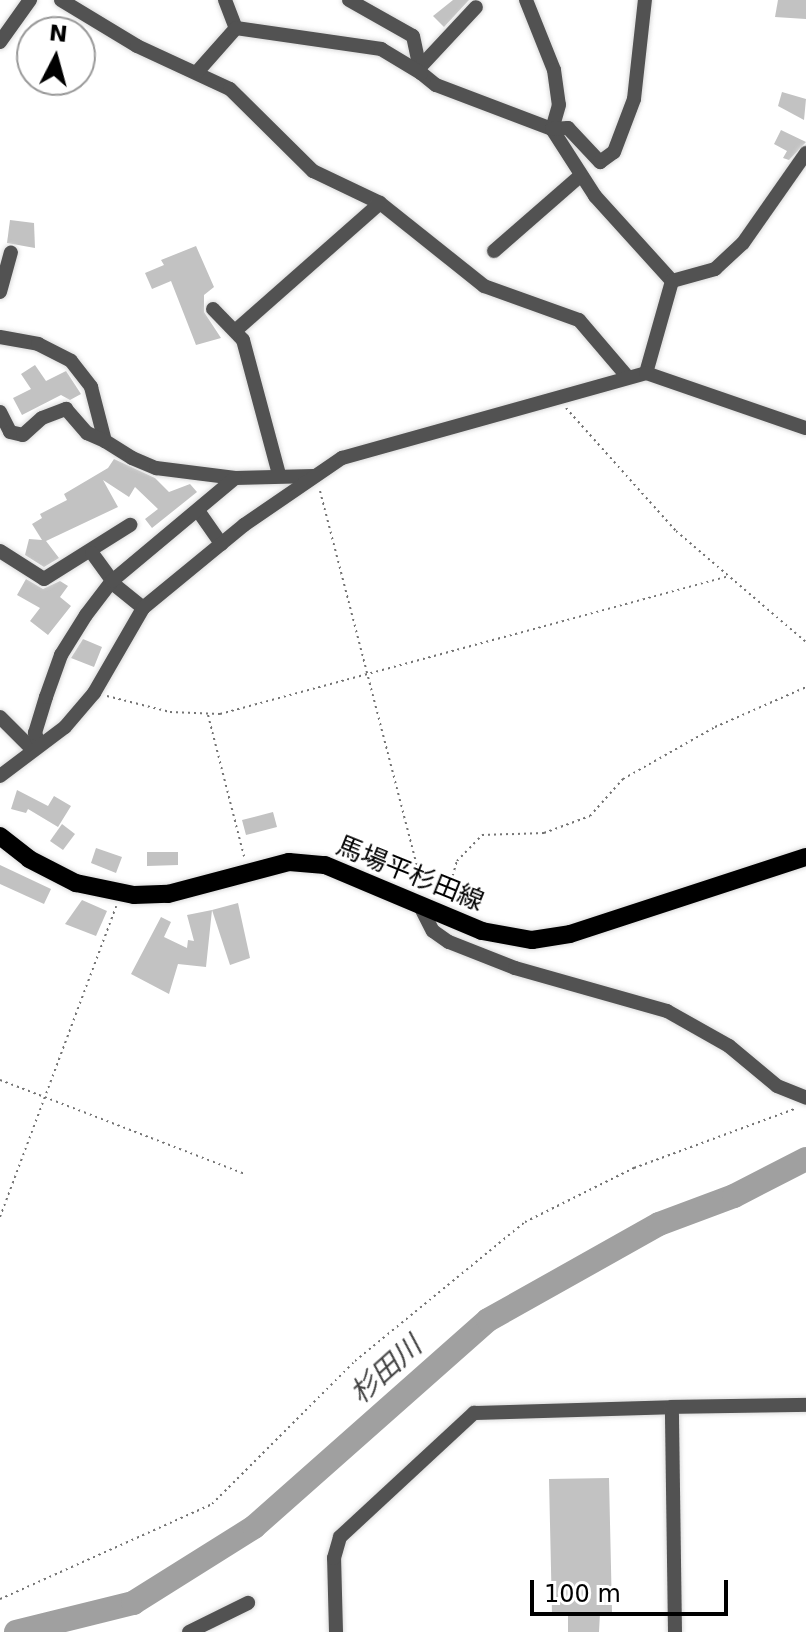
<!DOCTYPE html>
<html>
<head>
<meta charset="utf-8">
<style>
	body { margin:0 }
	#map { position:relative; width:806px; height:1632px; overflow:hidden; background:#fff; font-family:"DejaVu Sans","Noto Sans JP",sans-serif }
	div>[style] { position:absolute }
	.river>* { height:24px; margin:-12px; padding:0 12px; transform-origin:12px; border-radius:12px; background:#a0a0a0 }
	.building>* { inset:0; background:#c2c2c2 }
	.path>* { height:2px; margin-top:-1px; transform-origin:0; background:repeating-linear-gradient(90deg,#747474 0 2px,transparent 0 6px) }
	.roads { filter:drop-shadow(0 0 2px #dbdbdb) drop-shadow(0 0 2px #dbdbdb) }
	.minor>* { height:14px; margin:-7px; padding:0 7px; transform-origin:7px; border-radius:7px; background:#525252 }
	.major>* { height:18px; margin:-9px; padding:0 9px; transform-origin:9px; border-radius:9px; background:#000 }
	span { translate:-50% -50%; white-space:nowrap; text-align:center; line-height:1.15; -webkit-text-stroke:6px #fff; paint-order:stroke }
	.street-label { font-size:26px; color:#000 }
	.water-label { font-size:28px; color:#414141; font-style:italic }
	.north { position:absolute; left:16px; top:16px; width:80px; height:80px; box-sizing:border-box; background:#fff; border:2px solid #999; border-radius:50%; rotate:6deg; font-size:22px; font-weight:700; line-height:32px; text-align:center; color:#000 }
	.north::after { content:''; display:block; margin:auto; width:28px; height:36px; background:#000; clip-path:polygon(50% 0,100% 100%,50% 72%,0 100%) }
	.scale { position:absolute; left:530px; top:1580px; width:198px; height:36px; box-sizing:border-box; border:4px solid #000; border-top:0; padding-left:10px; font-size:24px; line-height:28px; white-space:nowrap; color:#000; -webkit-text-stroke:6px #fff; paint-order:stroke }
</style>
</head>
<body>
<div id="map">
	<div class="river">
		<i style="left:16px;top:1632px;width:121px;rotate:-13.9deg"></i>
		<i style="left:133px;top:1603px;width:143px;rotate:-32.1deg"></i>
		<i style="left:254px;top:1527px;width:312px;rotate:-41.5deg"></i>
		<i style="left:488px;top:1320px;width:196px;rotate:-29.3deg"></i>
		<i style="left:659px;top:1224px;width:80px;rotate:-20.5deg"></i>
		<i style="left:734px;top:1196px;width:81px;rotate:-27.2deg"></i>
	</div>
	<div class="building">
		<i style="clip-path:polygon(453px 0,469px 0,444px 27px,433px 16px)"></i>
		<i style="clip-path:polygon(778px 0,806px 0,806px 19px,775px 17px)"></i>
		<i style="clip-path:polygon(782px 92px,806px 99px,804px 120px,778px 106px)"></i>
		<i style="clip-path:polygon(781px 130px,806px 142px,789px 160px,783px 158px,787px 151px,774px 144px)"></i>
		<i style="clip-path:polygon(10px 220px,34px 223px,35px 248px,7px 243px)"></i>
		<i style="clip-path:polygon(196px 246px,214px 287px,204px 295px,204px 312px,221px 338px,196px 345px,171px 281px,152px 289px,145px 273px,164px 265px,161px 260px)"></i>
		<i style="clip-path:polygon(35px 365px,46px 381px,66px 371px,81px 394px,70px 400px,61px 395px,22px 415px,13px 398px,31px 389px,21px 374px)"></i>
		<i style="clip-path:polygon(114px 459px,155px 478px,169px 492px,190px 484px,197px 492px,152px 528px,145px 519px,158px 509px,135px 487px,129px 497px,103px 480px,118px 507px,46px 541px,59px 558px,44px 567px,25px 555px,29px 539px,42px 540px,32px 524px,42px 518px,40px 514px,67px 500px,64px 494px,108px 468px)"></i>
		<i style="clip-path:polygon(26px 579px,43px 589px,60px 581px,68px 586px,60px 597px,71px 606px,48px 635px,30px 621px,40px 608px,17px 595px)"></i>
		<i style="clip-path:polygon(83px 639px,102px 647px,94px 667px,71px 658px)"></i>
		<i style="clip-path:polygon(17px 790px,48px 806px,54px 796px,71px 806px,58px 827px,28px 809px,26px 813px,11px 809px)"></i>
		<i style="clip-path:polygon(273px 812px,277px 827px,246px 835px,242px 820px)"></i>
		<i style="clip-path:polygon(62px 824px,75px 834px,63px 850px,50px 841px)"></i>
		<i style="clip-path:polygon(96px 848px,122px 857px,116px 873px,91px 863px)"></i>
		<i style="clip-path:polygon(147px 852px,178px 852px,178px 865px,147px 866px)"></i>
		<i style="clip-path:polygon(0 865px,51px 889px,44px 904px,0 884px)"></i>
		<i style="clip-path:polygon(82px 900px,107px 911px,96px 936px,65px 924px)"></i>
		<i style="clip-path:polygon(238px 903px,250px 958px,230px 965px,212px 910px)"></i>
		<i style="clip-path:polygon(212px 910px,206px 967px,178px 964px,169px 994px,131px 974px,161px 917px,171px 922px,164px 937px,187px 948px,188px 940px,194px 941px,187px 915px)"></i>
		<i style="clip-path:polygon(609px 1478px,612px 1612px,600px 1613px,599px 1632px,568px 1632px,568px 1613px,552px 1614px,549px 1479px)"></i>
	</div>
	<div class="path">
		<i style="left:566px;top:408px;width:165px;rotate:48.2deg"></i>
		<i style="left:676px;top:531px;width:171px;rotate:40.5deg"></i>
		<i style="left:320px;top:491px;width:410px;rotate:75.5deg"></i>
		<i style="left:107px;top:696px;width:65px;rotate:14.3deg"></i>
		<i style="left:170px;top:712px;width:50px;rotate:2.3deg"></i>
		<i style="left:220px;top:714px;width:527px;rotate:-15.17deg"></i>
		<i style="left:208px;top:715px;width:146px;rotate:75.7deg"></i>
		<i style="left:446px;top:899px;width:40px;rotate:-74deg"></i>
		<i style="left:457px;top:861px;width:36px;rotate:-46deg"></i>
		<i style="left:482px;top:835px;width:62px;rotate:-1.8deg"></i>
		<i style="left:544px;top:833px;width:49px;rotate:-20.3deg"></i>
		<i style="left:590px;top:816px;width:50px;rotate:-48.3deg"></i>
		<i style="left:623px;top:779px;width:106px;rotate:-29.5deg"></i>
		<i style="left:715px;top:727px;width:99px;rotate:-23.7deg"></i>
		<i style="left:0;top:1080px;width:262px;rotate:21deg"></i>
		<i style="left:0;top:1217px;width:332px;rotate:-69.5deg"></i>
		<i style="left:0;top:1599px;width:232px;rotate:-24.1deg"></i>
		<i style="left:212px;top:1504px;width:202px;rotate:-45deg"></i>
		<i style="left:355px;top:1361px;width:220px;rotate:-39.3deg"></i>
		<i style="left:525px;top:1222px;width:122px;rotate:-26.4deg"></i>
		<i style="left:634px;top:1168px;width:171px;rotate:-20.2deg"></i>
	</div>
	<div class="roads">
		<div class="minor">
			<i style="left:61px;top:0;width:89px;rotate:31.2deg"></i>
			<i style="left:137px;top:46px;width:102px;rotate:24.8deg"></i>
			<i style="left:230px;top:89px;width:117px;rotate:44.7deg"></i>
			<i style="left:313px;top:171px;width:74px;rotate:25.5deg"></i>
			<i style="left:380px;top:203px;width:133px;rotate:38.6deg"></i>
			<i style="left:484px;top:286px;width:101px;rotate:19.7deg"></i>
			<i style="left:579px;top:320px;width:72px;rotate:49.5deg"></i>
			<i style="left:225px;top:0;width:30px;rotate:69deg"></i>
			<i style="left:349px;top:0;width:73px;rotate:29.4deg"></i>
			<i style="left:413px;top:36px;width:38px;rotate:78deg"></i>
			<i style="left:421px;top:73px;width:19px;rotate:39deg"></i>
			<i style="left:436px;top:85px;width:124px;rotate:20.8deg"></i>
			<i style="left:552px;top:129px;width:80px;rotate:57.3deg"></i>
			<i style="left:595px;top:196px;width:115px;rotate:47.8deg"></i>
			<i style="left:526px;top:0;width:75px;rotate:68.2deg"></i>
			<i style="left:554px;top:70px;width:35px;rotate:82deg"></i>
			<i style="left:559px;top:105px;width:25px;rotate:106deg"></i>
			<i style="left:552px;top:129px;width:16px;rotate:-4deg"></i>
			<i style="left:568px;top:128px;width:47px;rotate:46.7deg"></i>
			<i style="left:600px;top:162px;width:17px;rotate:-36deg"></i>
			<i style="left:614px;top:152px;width:57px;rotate:-69.3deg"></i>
			<i style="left:634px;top:99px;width:100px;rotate:-83.7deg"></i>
			<i style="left:0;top:42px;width:52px;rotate:-54.5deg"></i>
			<i style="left:422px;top:65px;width:79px;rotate:-47deg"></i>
			<i style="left:198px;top:71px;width:57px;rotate:-48.5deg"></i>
			<i style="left:236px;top:28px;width:147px;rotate:8.2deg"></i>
			<i style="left:381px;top:49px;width:47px;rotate:31deg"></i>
			<i style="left:494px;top:251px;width:114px;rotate:-41.1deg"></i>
			<i style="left:0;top:292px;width:41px;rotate:-74.6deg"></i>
			<i style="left:213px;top:309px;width:43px;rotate:45.9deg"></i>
			<i style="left:243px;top:340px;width:139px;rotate:75deg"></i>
			<i style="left:236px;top:330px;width:192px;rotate:-41.4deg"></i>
			<i style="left:0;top:337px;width:39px;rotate:10deg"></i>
			<i style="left:38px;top:344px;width:37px;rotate:27deg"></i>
			<i style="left:71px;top:361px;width:33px;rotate:52deg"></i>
			<i style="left:91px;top:387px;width:56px;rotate:75.5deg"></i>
			<i style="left:105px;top:441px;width:32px;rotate:32deg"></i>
			<i style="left:132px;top:458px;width:26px;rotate:23deg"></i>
			<i style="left:156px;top:468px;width:80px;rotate:7.2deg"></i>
			<i style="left:235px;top:478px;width:79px;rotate:-1.5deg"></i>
			<i style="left:646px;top:373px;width:96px;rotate:-74.2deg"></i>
			<i style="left:672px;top:281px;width:45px;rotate:-15.6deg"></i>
			<i style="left:715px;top:269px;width:38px;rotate:-43deg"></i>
			<i style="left:743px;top:243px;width:110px;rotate:-55deg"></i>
			<i style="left:0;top:412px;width:22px;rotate:63deg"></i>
			<i style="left:10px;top:432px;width:13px;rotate:13deg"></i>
			<i style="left:23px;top:435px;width:25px;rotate:-42deg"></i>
			<i style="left:42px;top:418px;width:26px;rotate:-21deg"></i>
			<i style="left:66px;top:409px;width:32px;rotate:49deg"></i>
			<i style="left:87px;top:433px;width:20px;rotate:24deg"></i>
			<i style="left:199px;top:512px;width:39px;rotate:55deg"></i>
			<i style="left:0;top:551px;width:52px;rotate:32.5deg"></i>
			<i style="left:44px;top:579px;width:102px;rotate:-32.1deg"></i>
			<i style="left:92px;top:553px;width:41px;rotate:54deg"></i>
			<i style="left:116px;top:586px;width:35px;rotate:39deg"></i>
			<i style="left:0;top:717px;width:45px;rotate:45deg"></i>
			<i style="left:39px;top:743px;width:11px;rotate:-112deg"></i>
			<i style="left:35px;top:733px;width:38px;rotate:-73deg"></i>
			<i style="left:46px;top:697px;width:45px;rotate:-70.3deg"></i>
			<i style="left:61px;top:655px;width:47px;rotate:-58deg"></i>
			<i style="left:86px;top:615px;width:43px;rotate:-52.6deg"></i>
			<i style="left:112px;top:581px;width:160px;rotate:-39.9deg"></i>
			<i style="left:0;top:776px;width:81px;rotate:-37deg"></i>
			<i style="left:65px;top:727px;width:45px;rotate:-49.5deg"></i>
			<i style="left:94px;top:693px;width:98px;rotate:-60deg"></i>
			<i style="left:143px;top:608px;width:131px;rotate:-39.4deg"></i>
			<i style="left:244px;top:525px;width:119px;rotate:-34.4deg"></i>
			<i style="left:342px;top:458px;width:316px;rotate:-15.6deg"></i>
			<i style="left:646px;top:373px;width:169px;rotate:19deg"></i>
			<i style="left:419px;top:904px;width:30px;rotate:63deg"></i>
			<i style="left:433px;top:931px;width:19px;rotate:35deg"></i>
			<i style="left:449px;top:942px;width:71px;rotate:21.5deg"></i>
			<i style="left:515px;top:968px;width:158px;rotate:15.8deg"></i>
			<i style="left:667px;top:1011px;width:71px;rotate:29.4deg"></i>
			<i style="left:729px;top:1046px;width:62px;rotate:39.8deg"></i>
			<i style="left:777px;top:1086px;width:31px;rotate:22deg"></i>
			<i style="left:189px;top:1632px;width:66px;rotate:-26.2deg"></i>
			<i style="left:336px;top:1632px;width:74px;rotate:-91.5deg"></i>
			<i style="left:334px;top:1558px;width:22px;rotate:-74deg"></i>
			<i style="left:340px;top:1537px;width:183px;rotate:-42.8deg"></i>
			<i style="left:474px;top:1413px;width:198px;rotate:-1.7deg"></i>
			<i style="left:675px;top:1632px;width:225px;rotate:-90.8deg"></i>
			<i style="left:672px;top:1407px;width:134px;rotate:-0.9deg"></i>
		</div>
		<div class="major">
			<i style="left:0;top:836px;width:37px;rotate:38deg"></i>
			<i style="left:29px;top:859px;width:53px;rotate:27.1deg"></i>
			<i style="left:76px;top:883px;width:59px;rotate:11.7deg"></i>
			<i style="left:134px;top:895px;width:34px;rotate:-2deg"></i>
			<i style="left:168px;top:894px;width:125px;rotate:-14.8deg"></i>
			<i style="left:289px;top:862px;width:36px;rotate:5deg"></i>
			<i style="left:325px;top:865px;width:170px;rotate:22.8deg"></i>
			<i style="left:482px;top:931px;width:51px;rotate:10.2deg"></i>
			<i style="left:532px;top:940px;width:38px;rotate:-9deg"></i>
			<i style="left:570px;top:934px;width:248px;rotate:-18.1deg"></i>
		</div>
	</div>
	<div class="street-label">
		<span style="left:410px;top:874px;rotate:22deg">馬場平杉田線</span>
	</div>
	<div class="water-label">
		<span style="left:386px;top:1370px;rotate:-42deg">杉田川</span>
	</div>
	<div class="north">N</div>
	<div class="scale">100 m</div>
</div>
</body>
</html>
